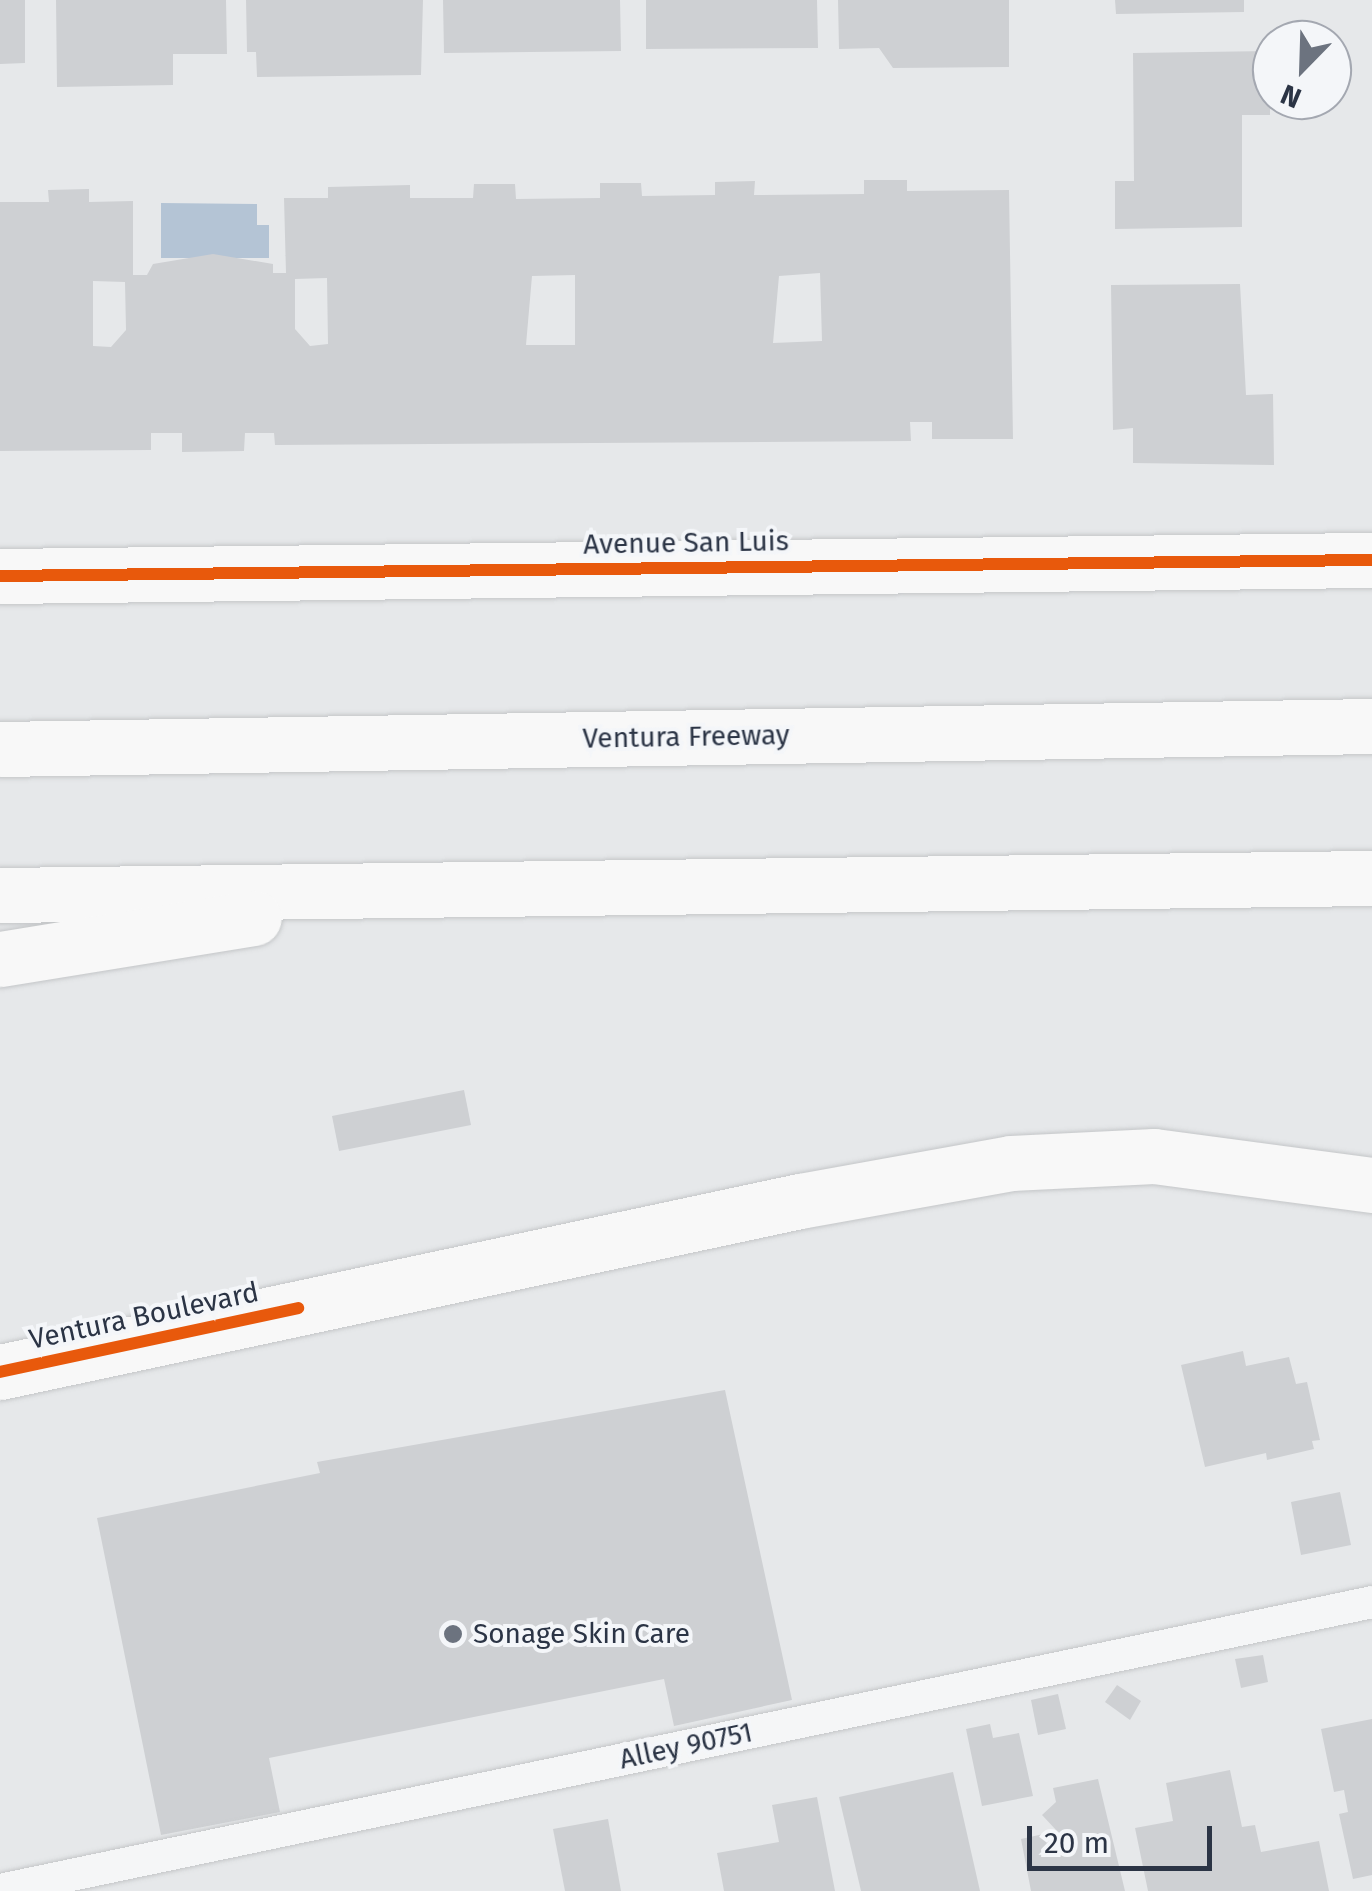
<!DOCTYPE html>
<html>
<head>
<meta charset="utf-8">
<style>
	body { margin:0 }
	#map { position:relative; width:1372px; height:1891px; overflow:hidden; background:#e6e8ea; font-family:"Fira Sans",sans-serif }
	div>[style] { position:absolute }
	.water>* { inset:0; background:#b4c4d5 }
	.building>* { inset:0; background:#ced0d3 }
	.roads { filter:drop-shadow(0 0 2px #c4c6c8) drop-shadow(0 0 2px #c4c6c8) }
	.lane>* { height:32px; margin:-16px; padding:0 16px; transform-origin:16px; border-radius:16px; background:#f5f6f7 }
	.secondary>* { height:55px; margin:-27.5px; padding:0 27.5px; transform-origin:27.5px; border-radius:27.5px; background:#f8f8f8 }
	.highway>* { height:55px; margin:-27.5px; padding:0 27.5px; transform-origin:27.5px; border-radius:27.5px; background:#f8f8f8 }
	.cycleway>* { height:12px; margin:-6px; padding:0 6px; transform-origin:6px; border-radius:6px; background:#e8590c }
	.dots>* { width:28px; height:28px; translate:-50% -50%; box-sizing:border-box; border:5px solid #f4f6f9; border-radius:50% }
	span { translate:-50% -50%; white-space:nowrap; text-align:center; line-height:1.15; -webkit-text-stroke:8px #f4f6f9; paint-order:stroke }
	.street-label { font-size:28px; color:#2b3445 }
	.poi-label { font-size:28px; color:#2b3445 }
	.left { translate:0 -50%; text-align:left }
	.north { position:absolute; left:1252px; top:20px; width:100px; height:100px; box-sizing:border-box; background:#f4f6f9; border:2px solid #a4a8b1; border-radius:50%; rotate:203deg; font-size:28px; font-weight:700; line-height:40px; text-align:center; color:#2b3445 }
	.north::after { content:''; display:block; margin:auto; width:35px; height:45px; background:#6c737f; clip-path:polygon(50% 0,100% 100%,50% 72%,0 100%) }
	.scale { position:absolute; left:1027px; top:1826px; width:185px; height:45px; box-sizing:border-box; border:5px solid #2b3445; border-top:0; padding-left:12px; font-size:30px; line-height:35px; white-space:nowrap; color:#2b3445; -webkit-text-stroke:8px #f4f6f9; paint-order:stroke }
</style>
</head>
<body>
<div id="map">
	<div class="water">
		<i style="clip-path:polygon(161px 203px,257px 204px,257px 225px,269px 225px,269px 258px,161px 258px)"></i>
	</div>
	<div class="building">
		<i style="clip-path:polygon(0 0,25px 0,25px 63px,0 64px)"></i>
		<i style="clip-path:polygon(56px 0,226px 0,227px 54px,173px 54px,173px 85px,57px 87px)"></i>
		<i style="clip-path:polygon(246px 0,423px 0,421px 75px,257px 77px,256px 52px,247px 52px)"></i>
		<i style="clip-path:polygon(443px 0,620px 0,621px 51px,444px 53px)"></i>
		<i style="clip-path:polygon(646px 0,817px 0,818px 48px,646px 49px)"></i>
		<i style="clip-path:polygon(838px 0,1009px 0,1009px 67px,893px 68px,879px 48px,839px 49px)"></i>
		<i style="clip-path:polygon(1115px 0,1244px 0,1244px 12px,1116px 14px)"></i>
		<i style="clip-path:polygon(1270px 51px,1270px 115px,1242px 115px,1242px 227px,1115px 229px,1115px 181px,1134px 181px,1133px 53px)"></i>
		<i style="clip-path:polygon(evenodd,864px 180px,907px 180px,907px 191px,1009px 190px,1013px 439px,932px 439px,932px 422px,910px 422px,911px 441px,275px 445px,274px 433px,245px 433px,244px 451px,182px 452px,182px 433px,151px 433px,151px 450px,0 451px,0 202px,49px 202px,48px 190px,89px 189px,89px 202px,133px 201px,133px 275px,147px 275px,153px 264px,213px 254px,273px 264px,273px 273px,286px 273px,284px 198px,328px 198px,328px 187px,410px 185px,410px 198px,473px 198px,474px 184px,515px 184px,516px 199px,600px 198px,600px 183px,641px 183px,642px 196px,715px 195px,715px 182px,755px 181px,754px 195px,864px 194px,864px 180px,820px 273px,822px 341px,773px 343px,779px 276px,820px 273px,864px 180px,575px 275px,575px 345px,526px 345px,532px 276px,575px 275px,864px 180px,327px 278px,328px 344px,310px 346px,295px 329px,295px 279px,327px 278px,864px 180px,93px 281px,125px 282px,126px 330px,111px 347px,93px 346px,93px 281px)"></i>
		<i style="clip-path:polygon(1240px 284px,1246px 395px,1273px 394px,1274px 465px,1133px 463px,1133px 428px,1113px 430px,1111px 285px)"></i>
		<i style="clip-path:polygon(464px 1090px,471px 1125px,339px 1151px,332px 1116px)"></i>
		<i style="clip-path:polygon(1243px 1351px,1246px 1366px,1289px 1357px,1296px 1384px,1307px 1382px,1320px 1440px,1312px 1441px,1314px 1449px,1267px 1460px,1266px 1453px,1205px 1467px,1181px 1365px)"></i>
		<i style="clip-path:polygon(725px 1390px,792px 1700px,674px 1726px,664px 1679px,269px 1758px,280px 1812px,161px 1835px,97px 1518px,320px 1473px,317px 1462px)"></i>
		<i style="clip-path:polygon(1340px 1492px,1351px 1545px,1301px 1555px,1291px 1502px)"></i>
		<i style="clip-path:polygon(1263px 1655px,1268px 1682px,1241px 1688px,1235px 1659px)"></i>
		<i style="clip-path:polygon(1117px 1685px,1141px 1701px,1130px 1720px,1105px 1702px)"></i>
		<i style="clip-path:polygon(1058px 1694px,1066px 1729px,1038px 1735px,1031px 1700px)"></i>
		<i style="clip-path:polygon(1372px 1719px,1372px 1875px,1353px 1879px,1339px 1814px,1348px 1812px,1344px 1790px,1334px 1792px,1321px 1729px)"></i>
		<i style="clip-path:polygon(990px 1724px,993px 1738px,1019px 1733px,1033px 1796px,982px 1806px,966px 1729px)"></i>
		<i style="clip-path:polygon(1230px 1770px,1242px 1827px,1255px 1825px,1261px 1852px,1319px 1841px,1329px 1891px,1148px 1891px,1135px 1828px,1173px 1821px,1166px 1783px)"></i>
		<i style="clip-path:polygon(953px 1772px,980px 1891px,861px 1891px,839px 1797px)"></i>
		<i style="clip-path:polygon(1098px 1779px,1125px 1891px,1031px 1891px,1021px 1839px,1057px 1831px,1042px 1815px,1056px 1802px,1053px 1788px)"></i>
		<i style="clip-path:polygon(817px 1797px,835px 1891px,724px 1891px,717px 1853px,779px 1842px,772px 1805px)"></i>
		<i style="clip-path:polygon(608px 1819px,621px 1891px,565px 1891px,553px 1829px)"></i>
	</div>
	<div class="roads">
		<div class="lane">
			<i style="left:0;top:1890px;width:1402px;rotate:-11.85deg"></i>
		</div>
		<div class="secondary">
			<i style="left:0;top:576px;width:1372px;rotate:-0.67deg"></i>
			<i style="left:0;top:1372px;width:818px;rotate:-12.07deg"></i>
			<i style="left:800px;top:1201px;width:214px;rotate:-10.2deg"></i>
			<i style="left:1011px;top:1163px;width:143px;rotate:-2.8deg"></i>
			<i style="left:1154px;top:1156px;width:220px;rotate:7.6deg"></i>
		</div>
		<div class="highway">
			<i style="left:0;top:749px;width:1372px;rotate:-0.96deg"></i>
			<i style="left:0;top:895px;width:1372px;rotate:-0.71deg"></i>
			<i style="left:0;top:959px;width:257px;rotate:-9.2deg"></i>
		</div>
	</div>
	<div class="cycleway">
		<i style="left:0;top:576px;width:1372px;rotate:-0.67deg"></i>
		<i style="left:0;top:1372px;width:305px;rotate:-12.1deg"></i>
	</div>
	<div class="dots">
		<i style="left:453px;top:1634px;background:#6c737f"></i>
	</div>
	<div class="street-label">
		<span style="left:686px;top:543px;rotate:-1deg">Avenue San Luis</span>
		<span style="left:686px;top:737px;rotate:-1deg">Ventura Freeway</span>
		<span style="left:144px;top:1316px;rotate:-12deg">Ventura Boulevard</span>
		<span style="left:686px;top:1746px;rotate:-12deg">Alley 90751</span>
	</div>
	<div class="poi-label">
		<span class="left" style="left:473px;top:1634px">Sonage Skin Care</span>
	</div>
	<div class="north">N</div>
	<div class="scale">20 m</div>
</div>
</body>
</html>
